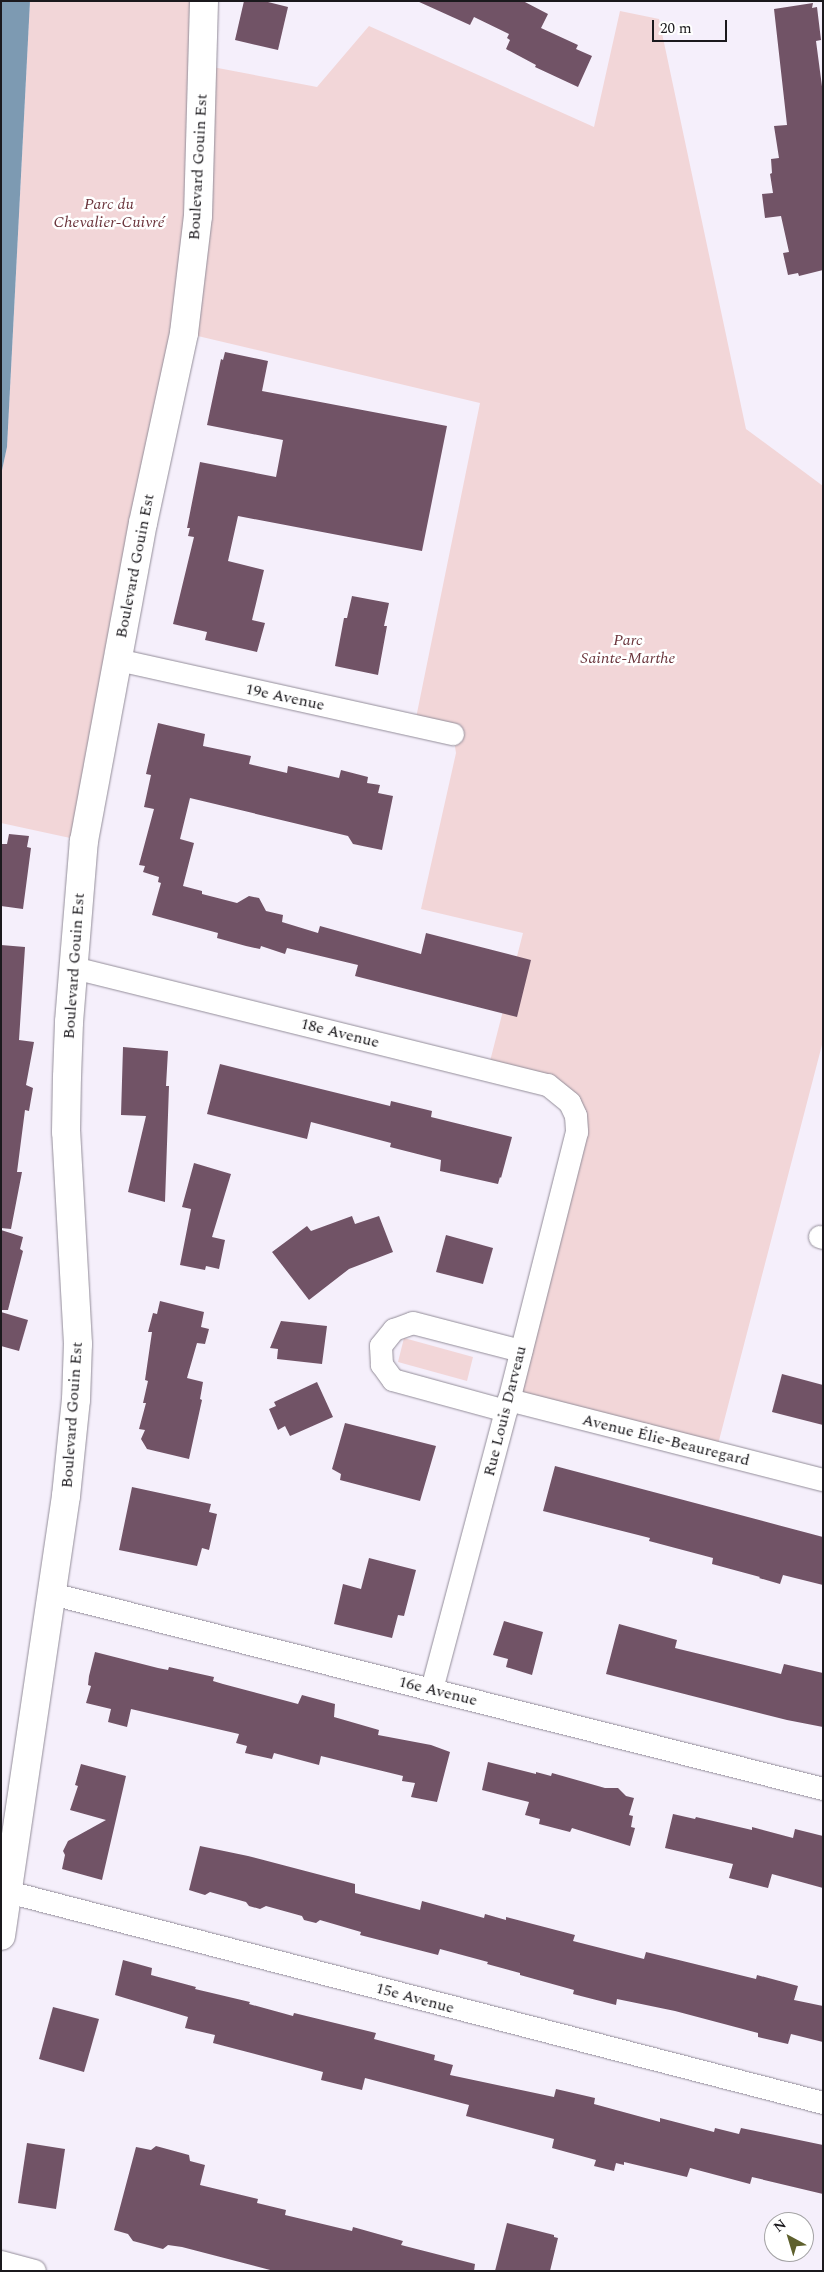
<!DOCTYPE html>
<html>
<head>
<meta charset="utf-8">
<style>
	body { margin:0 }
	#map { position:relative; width:824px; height:2272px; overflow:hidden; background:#f5effb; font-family:Spectral,serif }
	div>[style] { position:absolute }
	.green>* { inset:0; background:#f2d6d8 }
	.water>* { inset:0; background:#7d9ab2 }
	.building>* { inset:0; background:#715366 }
	.roads { filter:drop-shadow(0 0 1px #938d99) drop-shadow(0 0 1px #938d99) }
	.minor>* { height:22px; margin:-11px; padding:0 11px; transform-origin:11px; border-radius:11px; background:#fff }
	.tertiary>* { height:28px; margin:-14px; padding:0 14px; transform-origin:14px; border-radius:14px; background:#fff }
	span { translate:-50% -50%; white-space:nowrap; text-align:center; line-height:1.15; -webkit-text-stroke:5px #fff; paint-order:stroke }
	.street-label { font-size:16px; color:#1b191d }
	.park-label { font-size:16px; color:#6b353c; font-style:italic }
	.frame { position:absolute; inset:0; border:2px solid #1b191d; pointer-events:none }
	.north { position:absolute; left:764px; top:2212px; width:50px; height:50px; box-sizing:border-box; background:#fff; border:1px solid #a4a3a5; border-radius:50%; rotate:321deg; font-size:14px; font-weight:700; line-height:20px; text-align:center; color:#1b191d }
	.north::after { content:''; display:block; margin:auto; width:18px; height:22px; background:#5e602d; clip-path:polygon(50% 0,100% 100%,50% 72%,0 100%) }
	.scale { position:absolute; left:652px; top:20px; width:75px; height:22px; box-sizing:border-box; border:2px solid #1b191d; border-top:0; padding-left:6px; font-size:15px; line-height:18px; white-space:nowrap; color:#1b191d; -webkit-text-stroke:4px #fff; paint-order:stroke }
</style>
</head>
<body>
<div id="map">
	<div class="green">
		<i style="clip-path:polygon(30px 1px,204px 1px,202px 65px,317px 87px,369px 26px,594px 127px,620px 11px,659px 19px,746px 429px,823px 486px,823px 1041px,716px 1452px,509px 1400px,577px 1132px,569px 1103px,488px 1069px,523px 933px,421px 909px,456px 753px,453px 734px,416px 718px,480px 403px,185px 333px,84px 841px,1px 823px,1px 475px,7px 447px)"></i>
		<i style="clip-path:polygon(404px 1338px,473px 1357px,467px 1381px,398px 1362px)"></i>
	</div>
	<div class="water">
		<i style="clip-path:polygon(1px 1px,30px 1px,7px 447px,1px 475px)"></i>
	</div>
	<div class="building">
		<i style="clip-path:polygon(244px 1px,264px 1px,288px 7px,278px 50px,235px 40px)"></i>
		<i style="clip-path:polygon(417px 1px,523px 1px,548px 14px,541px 28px,578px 45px,576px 49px,592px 56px,578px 87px,535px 67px,536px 65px,506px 49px,510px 40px,507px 38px,509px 34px,474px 17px,470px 25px)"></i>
		<i style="clip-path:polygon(813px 3px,812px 8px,817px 7px,821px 40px,816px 41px,823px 94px,823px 270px,799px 276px,798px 273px,788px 275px,783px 253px,789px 252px,781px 216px,765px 218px,762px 194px,773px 193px,770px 174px,772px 173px,771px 159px,779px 158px,774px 126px,787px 125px,774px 9px)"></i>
		<i style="clip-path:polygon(225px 352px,268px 361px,262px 391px,447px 426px,422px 551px,238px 516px,228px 561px,264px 570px,252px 620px,265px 623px,257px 652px,205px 640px,207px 632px,173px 624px,194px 537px,188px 536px,190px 528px,187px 528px,200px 462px,276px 477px,283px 440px,207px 425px,221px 359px,223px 360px)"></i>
		<i style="clip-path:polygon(352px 596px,389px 603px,384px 626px,387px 626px,378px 675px,335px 666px,344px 618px,347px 618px)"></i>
		<i style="clip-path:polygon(158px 723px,205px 734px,203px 746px,251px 756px,249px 764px,287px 773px,288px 766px,339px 778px,341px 770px,368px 777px,367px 783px,380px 785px,378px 793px,393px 796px,382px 850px,353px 844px,348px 836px,190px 798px,180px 839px,194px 843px,183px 886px,202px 891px,202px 894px,237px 903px,249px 896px,259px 898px,266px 911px,283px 915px,282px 922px,318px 933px,320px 926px,421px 954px,426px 933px,531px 960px,517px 1017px,355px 976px,358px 965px,287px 948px,285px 954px,261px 946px,260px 949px,246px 946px,217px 938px,218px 933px,152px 915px,161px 883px,158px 882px,159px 877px,143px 872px,145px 866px,139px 865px,154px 809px,144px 807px,151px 775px,146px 774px)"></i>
		<i style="clip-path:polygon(9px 834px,29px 836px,27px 847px,31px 848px,23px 909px,1px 906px,1px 844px,7px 844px)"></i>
		<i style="clip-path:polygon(1px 945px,25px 947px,19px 1040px,34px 1042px,26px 1085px,33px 1088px,29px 1111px,25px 1110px,17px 1172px,22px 1172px,11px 1229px,1px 1228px)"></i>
		<i style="clip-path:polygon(123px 1047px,168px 1051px,166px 1086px,169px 1086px,165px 1202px,128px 1192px,146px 1116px,121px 1115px)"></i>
		<i style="clip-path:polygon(220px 1064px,390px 1106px,391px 1101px,432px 1111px,431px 1117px,512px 1137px,501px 1178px,500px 1177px,498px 1184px,440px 1171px,441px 1160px,390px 1147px,391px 1143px,311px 1122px,307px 1139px,207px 1114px)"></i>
		<i style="clip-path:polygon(194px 1163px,231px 1174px,212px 1237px,225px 1240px,219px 1269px,206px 1266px,205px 1270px,180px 1265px,191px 1209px,182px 1207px)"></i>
		<i style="clip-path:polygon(352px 1216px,355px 1224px,379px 1216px,393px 1252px,349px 1269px,309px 1300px,272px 1252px,307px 1226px,311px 1231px)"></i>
		<i style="clip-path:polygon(1px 1230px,23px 1237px,20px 1249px,23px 1251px,8px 1310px,1px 1310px)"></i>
		<i style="clip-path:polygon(446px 1235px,493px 1248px,483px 1284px,436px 1272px)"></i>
		<i style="clip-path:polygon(160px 1301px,204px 1312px,201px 1327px,209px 1329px,205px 1344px,197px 1343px,187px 1378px,203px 1382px,200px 1399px,202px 1400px,189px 1459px,147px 1449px,141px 1439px,145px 1430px,139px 1429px,146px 1403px,143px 1403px,148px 1381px,145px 1380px,152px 1332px,148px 1332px,153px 1313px,157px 1314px)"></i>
		<i style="clip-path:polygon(1px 1312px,28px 1320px,19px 1351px,1px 1346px)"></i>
		<i style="clip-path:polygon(281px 1321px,327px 1326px,322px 1364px,277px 1359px,278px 1349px,270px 1348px)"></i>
		<i style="clip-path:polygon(782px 1374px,823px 1385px,823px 1425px,772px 1412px)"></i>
		<i style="clip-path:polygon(317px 1382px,333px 1417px,290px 1436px,285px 1426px,278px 1430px,269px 1409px,276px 1406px,274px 1402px)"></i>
		<i style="clip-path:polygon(345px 1423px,436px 1446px,420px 1501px,340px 1480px,341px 1474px,332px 1469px)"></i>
		<i style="clip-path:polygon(555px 1466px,823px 1537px,823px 1585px,783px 1575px,780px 1584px,759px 1578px,760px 1577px,712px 1564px,713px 1558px,649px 1541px,650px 1538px,543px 1511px)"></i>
		<i style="clip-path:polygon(132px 1487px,211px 1504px,209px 1512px,217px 1514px,209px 1550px,202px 1548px,197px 1566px,119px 1550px)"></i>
		<i style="clip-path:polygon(369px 1558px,416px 1570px,404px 1616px,398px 1615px,392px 1638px,334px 1624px,343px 1584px,361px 1589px)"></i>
		<i style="clip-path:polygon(504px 1621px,543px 1632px,532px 1675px,506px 1667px,508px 1659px,493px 1655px)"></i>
		<i style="clip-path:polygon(619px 1624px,677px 1640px,675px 1648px,777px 1673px,781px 1674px,784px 1664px,823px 1673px,823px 1727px,787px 1720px,606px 1674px)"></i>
		<i style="clip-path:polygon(95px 1652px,158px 1668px,168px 1670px,169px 1667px,214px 1677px,213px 1681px,223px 1684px,298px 1704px,302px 1695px,335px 1704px,334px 1717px,379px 1730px,378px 1735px,431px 1745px,450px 1752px,437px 1802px,411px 1797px,415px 1783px,402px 1781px,403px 1776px,321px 1756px,319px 1765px,274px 1753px,272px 1759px,245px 1753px,247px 1746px,236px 1743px,239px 1734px,131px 1709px,127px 1727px,108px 1722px,111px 1709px,86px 1703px,91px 1686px,88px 1685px,89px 1676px)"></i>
		<i style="clip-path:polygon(488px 1762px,536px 1774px,536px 1772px,551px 1776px,552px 1773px,605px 1788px,618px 1788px,626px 1796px,634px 1798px,629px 1815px,633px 1816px,631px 1827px,635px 1828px,630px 1846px,572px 1828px,570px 1832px,539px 1824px,540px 1819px,525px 1815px,529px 1802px,482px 1790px)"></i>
		<i style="clip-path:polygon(81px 1764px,126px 1776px,102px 1880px,62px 1869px,65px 1855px,63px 1851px,68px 1841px,106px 1820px,70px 1810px,78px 1786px,75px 1785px)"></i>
		<i style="clip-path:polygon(673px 1814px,695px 1819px,696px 1817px,752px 1830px,752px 1827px,793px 1838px,795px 1829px,823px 1836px,823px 1888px,772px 1874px,768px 1888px,729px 1878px,733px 1864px,665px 1848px)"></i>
		<i style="clip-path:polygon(200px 1846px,248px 1856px,355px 1884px,355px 1893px,420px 1910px,422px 1901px,484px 1918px,485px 1914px,506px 1920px,506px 1917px,575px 1935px,573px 1941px,644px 1959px,646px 1952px,756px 1979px,757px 1975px,798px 1986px,794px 2000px,823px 2006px,823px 2042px,791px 2034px,788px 2044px,758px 2037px,758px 2033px,675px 2011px,617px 1999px,616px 2005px,573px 1994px,574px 1990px,520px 1975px,520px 1973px,487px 1964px,488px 1962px,440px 1949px,438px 1955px,360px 1935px,361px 1932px,320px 1920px,316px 1923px,304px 1920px,302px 1916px,266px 1906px,260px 1909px,249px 1906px,246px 1902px,210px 1892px,205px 1895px,189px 1890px)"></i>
		<i style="clip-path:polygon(123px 1960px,152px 1968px,151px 1975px,196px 1987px,195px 1989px,250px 2002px,249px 2004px,293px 2016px,294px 2013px,376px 2033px,374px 2039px,435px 2055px,434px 2060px,453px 2065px,450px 2075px,554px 2097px,556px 2089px,595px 2098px,594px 2104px,660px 2122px,660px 2118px,714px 2132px,715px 2128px,739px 2134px,741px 2128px,823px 2145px,823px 2194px,752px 2177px,750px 2184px,690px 2168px,687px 2177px,624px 2162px,624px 2165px,616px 2163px,614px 2171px,594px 2166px,596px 2160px,552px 2148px,554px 2139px,466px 2116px,469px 2105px,365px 2078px,362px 2090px,321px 2080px,323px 2072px,213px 2043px,215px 2035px,185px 2028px,188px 2017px,115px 1995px)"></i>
		<i style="clip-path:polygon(53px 2007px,99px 2019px,84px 2072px,39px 2059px)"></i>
		<i style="clip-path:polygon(27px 2143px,65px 2149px,56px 2209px,18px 2203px)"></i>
		<i style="clip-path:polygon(156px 2146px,189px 2155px,190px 2161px,205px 2165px,200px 2185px,258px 2199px,257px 2203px,286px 2210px,285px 2215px,352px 2231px,353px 2227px,403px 2241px,401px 2245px,475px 2264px,474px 2271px,274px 2271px,182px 2247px,168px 2245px,163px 2249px,133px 2241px,128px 2234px,114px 2230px,136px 2147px,151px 2150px)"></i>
		<i style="clip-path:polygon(507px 2223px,554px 2235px,554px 2237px,558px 2238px,550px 2271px,495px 2271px)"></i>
	</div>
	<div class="roads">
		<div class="minor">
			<i style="left:118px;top:660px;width:343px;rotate:12.5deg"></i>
			<i style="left:74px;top:968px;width:488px;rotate:13.9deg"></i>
			<i style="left:548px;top:1085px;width:28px;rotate:39deg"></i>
			<i style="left:570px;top:1103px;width:14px;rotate:65deg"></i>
			<i style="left:576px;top:1116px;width:16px;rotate:86deg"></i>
			<i style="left:577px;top:1132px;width:276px;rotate:104.2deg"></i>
			<i style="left:509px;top:1400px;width:299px;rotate:104.9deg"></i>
			<i style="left:820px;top:1237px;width:3px;rotate:18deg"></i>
			<i style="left:509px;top:1400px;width:324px;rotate:14.3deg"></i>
			<i style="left:506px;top:1411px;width:117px;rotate:-164.7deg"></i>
			<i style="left:393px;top:1380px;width:19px;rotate:-126deg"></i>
			<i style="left:382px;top:1365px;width:19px;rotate:-93deg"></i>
			<i style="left:381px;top:1346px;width:21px;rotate:-51deg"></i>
			<i style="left:394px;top:1330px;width:20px;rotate:-20deg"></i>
			<i style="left:413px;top:1323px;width:112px;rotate:14.5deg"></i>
			<i style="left:52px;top:1594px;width:795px;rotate:14.19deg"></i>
			<i style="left:8px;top:1892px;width:842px;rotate:14.51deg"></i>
			<i style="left:1px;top:2262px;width:35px;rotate:15deg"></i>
		</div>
		<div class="tertiary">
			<i style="left:1px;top:1936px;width:445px;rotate:-81.6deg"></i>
			<i style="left:66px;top:1496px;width:97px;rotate:-84.1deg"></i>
			<i style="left:76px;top:1400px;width:56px;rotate:-88deg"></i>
			<i style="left:78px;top:1344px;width:212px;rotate:-93.2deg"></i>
			<i style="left:66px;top:1132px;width:55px;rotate:-89deg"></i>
			<i style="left:67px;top:1077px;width:55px;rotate:-87.9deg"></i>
			<i style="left:69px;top:1022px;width:182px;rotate:-85.3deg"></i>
			<i style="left:84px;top:841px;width:323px;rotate:-79.5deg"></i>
			<i style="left:143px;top:523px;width:194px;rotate:-77.8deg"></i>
			<i style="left:184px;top:333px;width:118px;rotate:-83.2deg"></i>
			<i style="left:198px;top:216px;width:215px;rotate:-88.4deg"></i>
		</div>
	</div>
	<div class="street-label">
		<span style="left:198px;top:167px;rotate:-87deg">Boulevard Gouin Est</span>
		<span style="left:135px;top:566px;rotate:-79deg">Boulevard Gouin Est</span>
		<span style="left:285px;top:697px;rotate:12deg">19e Avenue</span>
		<span style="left:74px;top:966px;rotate:-86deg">Boulevard Gouin Est</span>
		<span style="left:340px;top:1033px;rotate:14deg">18e Avenue</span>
		<span style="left:505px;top:1411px;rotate:-76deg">Rue Louis Darveau</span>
		<span style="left:72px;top:1415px;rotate:-86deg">Boulevard Gouin Est</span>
		<span style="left:666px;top:1440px;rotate:14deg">Avenue Élie-Beauregard</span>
		<span style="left:438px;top:1691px;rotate:14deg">16e Avenue</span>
		<span style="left:415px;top:1998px;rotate:15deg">15e Avenue</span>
	</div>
	<div class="park-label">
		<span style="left:109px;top:213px">Parc du<br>Chevalier-Cuivré</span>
		<span style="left:628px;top:649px">Parc<br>Sainte-Marthe</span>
	</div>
	<div class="frame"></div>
	<div class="north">N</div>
	<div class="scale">20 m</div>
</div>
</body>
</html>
